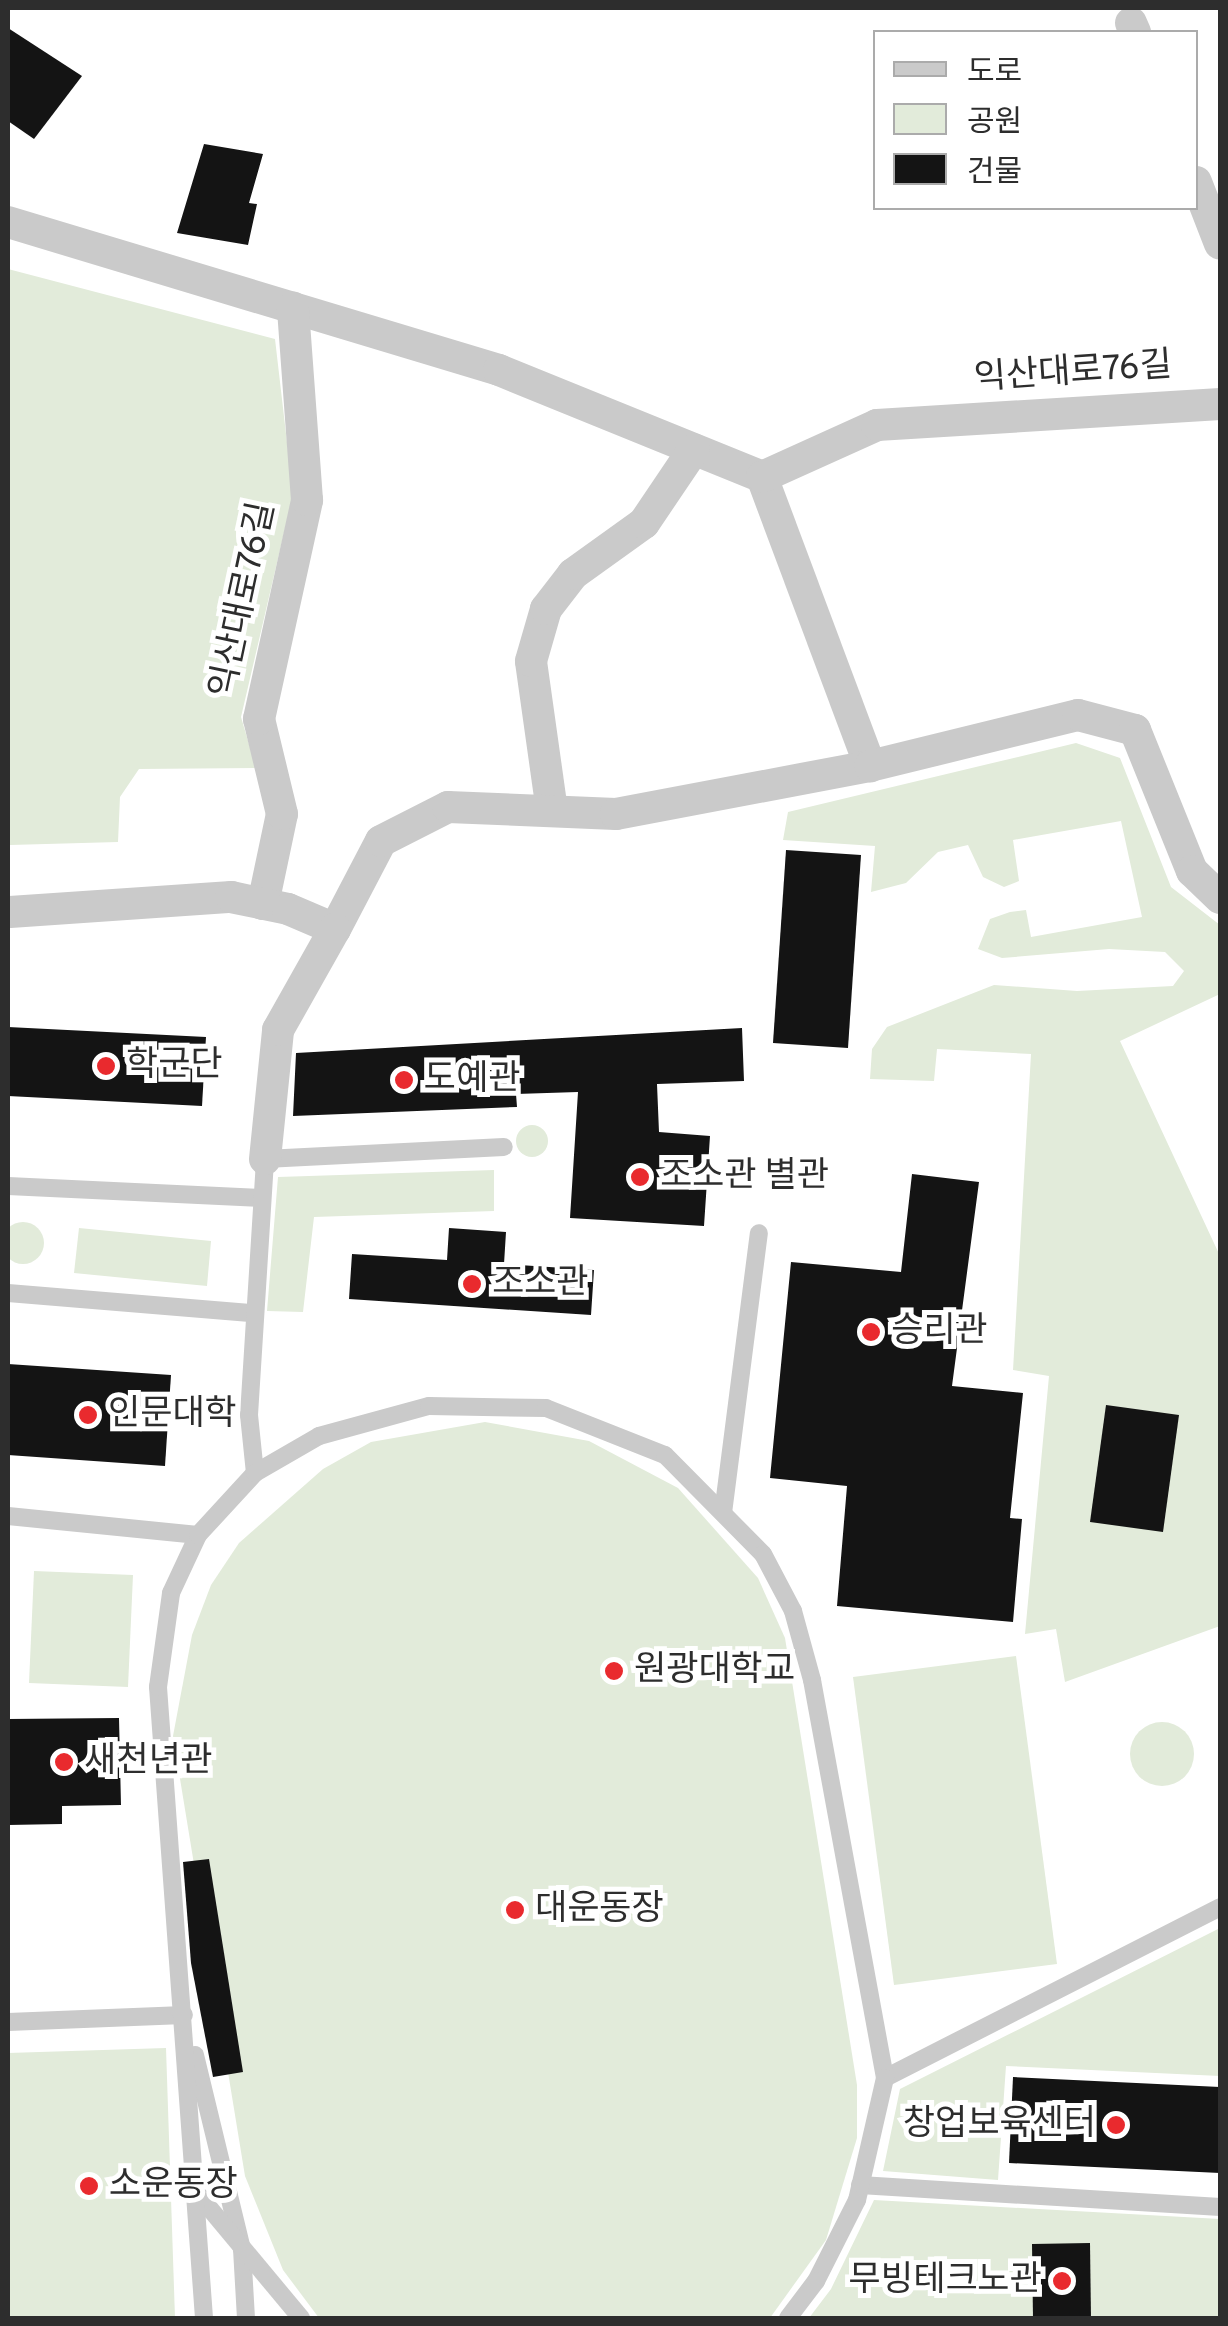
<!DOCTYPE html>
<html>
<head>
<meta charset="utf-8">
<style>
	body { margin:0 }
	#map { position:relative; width:1228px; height:2326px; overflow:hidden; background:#fff; font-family:Overpass,"Noto Sans KR",sans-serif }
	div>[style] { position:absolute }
	.green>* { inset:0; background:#e2ebda }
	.round { border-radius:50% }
	.building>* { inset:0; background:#141414 }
	.lane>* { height:18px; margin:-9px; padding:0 9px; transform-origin:9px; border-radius:9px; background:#cacaca }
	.street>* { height:32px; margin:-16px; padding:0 16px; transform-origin:16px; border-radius:16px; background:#cacaca }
	.dots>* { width:28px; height:28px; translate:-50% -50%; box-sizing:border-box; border:5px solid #fff; border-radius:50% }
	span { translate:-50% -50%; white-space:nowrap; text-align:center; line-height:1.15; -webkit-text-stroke:10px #fff; paint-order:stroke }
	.street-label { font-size:35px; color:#2d2d2d }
	.poi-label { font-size:35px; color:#2d2d2d }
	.left { translate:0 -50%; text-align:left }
	.right { translate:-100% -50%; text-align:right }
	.frame { position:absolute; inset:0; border:10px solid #2d2d2d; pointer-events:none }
	.legend { position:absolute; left:873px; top:30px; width:325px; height:180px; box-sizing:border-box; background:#fff; border:2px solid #ababab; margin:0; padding:12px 18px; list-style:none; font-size:30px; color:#2d2d2d }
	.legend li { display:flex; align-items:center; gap:20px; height:50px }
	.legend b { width:50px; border:2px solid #ababab }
</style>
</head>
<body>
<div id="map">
	<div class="green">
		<i style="clip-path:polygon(8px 269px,275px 339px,293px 494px,241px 717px,256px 768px,139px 769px,120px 797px,118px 842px,10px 845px)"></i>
		<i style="clip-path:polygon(1076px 743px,1120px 758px,1171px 887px,1220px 925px,1220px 994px,1120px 1041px,1220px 1256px,1220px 1626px,1065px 1682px,1056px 1629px,1025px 1634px,1049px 1376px,1013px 1370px,1031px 1054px,937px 1049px,934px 1081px,870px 1079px,872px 1049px,887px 1027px,994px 985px,1077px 991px,1173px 986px,1184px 971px,1165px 952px,1109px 949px,1002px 958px,978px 949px,990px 919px,1010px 912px,1026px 910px,1031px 937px,1142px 917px,1121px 821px,1013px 840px,1019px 881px,1004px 887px,983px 877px,968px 845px,938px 852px,906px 883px,871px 892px,875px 846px,783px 840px,788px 812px)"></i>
		<i class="round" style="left:516px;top:1125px;width:32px;height:32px"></i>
		<i style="clip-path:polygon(494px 1170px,494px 1211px,314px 1217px,303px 1312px,267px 1311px,278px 1177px)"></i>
		<i class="round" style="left:2px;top:1222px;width:42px;height:42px"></i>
		<i style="clip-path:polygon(79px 1228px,211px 1241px,207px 1286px,74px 1273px)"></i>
		<i style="clip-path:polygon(485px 1422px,589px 1441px,678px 1488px,758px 1578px,785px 1638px,857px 2085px,857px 2138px,826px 2240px,770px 2318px,319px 2318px,283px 2270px,245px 2176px,173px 1736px,192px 1635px,211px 1585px,239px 1543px,323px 1469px,371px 1442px)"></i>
		<i style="clip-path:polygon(34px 1571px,133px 1575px,128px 1687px,29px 1683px)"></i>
		<i style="clip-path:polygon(1016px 1656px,1057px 1964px,894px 1985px,853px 1677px)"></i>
		<i class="round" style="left:1130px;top:1722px;width:64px;height:64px"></i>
		<i style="clip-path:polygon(1220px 1928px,1220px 2076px,1006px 2066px,998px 2180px,883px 2171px,900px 2089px)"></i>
		<i style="clip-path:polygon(166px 2048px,175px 2318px,8px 2318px,8px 2053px)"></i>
		<i style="clip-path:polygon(874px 2200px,1220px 2219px,1220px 2318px,809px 2318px,831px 2289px)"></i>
	</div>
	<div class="building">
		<i style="clip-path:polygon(8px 28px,82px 76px,34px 139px,8px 121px)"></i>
		<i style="clip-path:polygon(204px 144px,263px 154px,249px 203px,257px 204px,248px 245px,177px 233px)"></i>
		<i style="clip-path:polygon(786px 850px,861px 855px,848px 1048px,773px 1043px)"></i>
		<i style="clip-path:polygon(8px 1027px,206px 1037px,202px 1106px,8px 1096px)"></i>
		<i style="clip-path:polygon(742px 1028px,744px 1081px,657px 1084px,659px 1132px,710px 1136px,704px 1226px,570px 1218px,578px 1092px,516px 1094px,517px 1107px,293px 1116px,296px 1053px)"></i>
		<i style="clip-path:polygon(912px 1174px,979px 1182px,952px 1386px,1023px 1393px,1010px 1518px,1022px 1519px,1013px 1622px,837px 1606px,847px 1486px,770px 1478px,791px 1262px,901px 1272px)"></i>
		<i style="clip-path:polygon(449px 1228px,506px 1232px,504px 1264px,594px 1270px,591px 1315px,349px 1299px,352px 1254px,447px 1260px)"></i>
		<i style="clip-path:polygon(8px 1364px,171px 1375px,165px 1466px,8px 1455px)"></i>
		<i style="clip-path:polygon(1106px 1405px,1179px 1415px,1163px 1532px,1090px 1522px)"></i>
		<i style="clip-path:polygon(119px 1718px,121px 1805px,62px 1806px,62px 1824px,8px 1825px,8px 1719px)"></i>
		<i style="clip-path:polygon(209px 1859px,243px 2072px,213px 2077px,191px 1963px,183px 1862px)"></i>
		<i style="clip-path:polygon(1013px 2077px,1220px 2087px,1220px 2173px,1009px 2163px)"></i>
		<i style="clip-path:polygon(1090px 2243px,1091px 2318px,1033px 2318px,1032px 2244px)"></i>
	</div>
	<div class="lane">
		<i style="left:8px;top:1186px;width:253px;rotate:2.7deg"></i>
		<i style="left:8px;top:1293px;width:246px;rotate:4.7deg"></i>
		<i style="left:255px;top:1473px;width:58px;rotate:-95.9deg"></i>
		<i style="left:249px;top:1415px;width:256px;rotate:-86.4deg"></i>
		<i style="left:265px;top:1159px;width:239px;rotate:-2.9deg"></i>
		<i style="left:723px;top:1513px;width:282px;rotate:-82.7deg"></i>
		<i style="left:8px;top:1516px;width:191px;rotate:5.7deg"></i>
		<i style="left:8px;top:2022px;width:176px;rotate:-2.3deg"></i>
		<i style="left:195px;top:2055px;width:200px;rotate:76.4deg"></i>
		<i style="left:242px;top:2249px;width:69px;rotate:86.7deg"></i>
		<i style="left:885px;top:2078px;width:376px;rotate:-27deg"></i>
		<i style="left:860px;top:2185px;width:361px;rotate:3.5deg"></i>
		<i style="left:196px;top:2192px;width:164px;rotate:50.2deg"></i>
		<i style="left:204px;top:2318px;width:633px;rotate:-94.17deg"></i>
		<i style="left:158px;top:1687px;width:95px;rotate:-82.1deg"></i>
		<i style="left:171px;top:1593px;width:64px;rotate:-65deg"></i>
		<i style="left:198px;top:1535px;width:84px;rotate:-47.4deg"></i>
		<i style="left:255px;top:1473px;width:74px;rotate:-30deg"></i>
		<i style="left:319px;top:1436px;width:114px;rotate:-15.3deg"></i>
		<i style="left:429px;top:1406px;width:117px;rotate:1deg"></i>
		<i style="left:546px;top:1408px;width:128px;rotate:21.6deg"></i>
		<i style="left:665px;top:1455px;width:139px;rotate:45.3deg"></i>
		<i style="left:763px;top:1554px;width:64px;rotate:62.2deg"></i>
		<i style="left:793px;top:1611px;width:72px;rotate:74.6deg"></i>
		<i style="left:812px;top:1680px;width:405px;rotate:79.6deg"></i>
		<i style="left:885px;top:2078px;width:125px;rotate:102.9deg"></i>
		<i style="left:857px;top:2200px;width:91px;rotate:116.8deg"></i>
		<i style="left:816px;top:2281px;width:46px;rotate:127.1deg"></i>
	</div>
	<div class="street">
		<i style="left:1131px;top:23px;width:10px;rotate:66deg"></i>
		<i style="left:1196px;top:182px;width:66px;rotate:68.8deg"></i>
		<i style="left:8px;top:222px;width:513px;rotate:16.77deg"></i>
		<i style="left:499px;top:370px;width:284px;rotate:22.1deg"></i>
		<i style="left:762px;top:477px;width:309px;rotate:69.5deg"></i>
		<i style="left:762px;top:477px;width:126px;rotate:-24.3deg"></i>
		<i style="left:877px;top:425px;width:344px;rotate:-3.5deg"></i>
		<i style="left:552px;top:811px;width:151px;rotate:-98deg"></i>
		<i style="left:531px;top:661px;width:54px;rotate:-73.9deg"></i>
		<i style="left:546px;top:609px;width:44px;rotate:-52.4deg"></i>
		<i style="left:573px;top:574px;width:87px;rotate:-35.7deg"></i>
		<i style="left:644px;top:523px;width:89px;rotate:-56deg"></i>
		<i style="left:263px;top:904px;width:92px;rotate:-78.1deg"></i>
		<i style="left:282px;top:814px;width:98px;rotate:-103.6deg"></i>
		<i style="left:259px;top:719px;width:224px;rotate:-77.6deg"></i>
		<i style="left:307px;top:500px;width:193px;rotate:-94.2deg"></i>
		<i style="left:10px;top:912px;width:222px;rotate:-3.9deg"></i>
		<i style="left:231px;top:897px;width:58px;rotate:11.9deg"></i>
		<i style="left:288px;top:909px;width:51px;rotate:23.1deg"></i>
		<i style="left:335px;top:929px;width:99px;rotate:-62.4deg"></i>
		<i style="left:381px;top:841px;width:75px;rotate:-26.9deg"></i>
		<i style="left:448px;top:807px;width:168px;rotate:2.4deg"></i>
		<i style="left:616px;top:814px;width:258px;rotate:-10.7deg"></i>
		<i style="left:870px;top:766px;width:214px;rotate:-13.8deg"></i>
		<i style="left:1078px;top:715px;width:59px;rotate:14.7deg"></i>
		<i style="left:1135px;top:730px;width:152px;rotate:68deg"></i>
		<i style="left:1192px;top:871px;width:39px;rotate:44deg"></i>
		<i style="left:265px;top:1159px;width:130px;rotate:-84.2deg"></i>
		<i style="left:278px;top:1030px;width:116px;rotate:-60.6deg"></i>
	</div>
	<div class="dots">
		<i style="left:106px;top:1066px;background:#e92a2e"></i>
		<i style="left:404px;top:1080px;background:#e92a2e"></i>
		<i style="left:640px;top:1177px;background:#e92a2e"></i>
		<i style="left:472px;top:1284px;background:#e92a2e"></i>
		<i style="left:871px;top:1332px;background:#e92a2e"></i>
		<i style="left:88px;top:1415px;background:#e92a2e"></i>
		<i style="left:614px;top:1671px;background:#e92a2e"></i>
		<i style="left:64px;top:1762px;background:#e92a2e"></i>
		<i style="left:515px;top:1910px;background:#e92a2e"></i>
		<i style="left:1116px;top:2125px;background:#e92a2e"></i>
		<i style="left:89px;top:2186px;background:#e92a2e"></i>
		<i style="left:1062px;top:2281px;background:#e92a2e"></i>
	</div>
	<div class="street-label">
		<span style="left:1073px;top:373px;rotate:-4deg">익산대로76길</span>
		<span style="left:244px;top:600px;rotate:-78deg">익산대로76길</span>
	</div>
	<div class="poi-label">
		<span class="left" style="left:126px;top:1066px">학군단</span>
		<span class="left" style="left:424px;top:1080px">도예관</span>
		<span class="left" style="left:660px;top:1177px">조소관 별관</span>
		<span class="left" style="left:492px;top:1284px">조소관</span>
		<span class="left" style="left:891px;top:1332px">승리관</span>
		<span class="left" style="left:108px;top:1415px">인문대학</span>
		<span class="left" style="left:634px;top:1671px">원광대학교</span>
		<span class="left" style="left:84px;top:1762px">새천년관</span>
		<span class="left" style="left:535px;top:1910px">대운동장</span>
		<span class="right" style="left:1096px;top:2125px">창업보육센터</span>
		<span class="left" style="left:109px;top:2186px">소운동장</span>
		<span class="right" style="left:1042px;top:2281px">무빙테크노관</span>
	</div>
	<div class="frame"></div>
	<ul class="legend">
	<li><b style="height:12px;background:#cacaca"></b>도로</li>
	<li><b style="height:28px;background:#e2ebda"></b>공원</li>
	<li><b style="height:28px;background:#141414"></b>건물</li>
	</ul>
</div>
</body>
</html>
